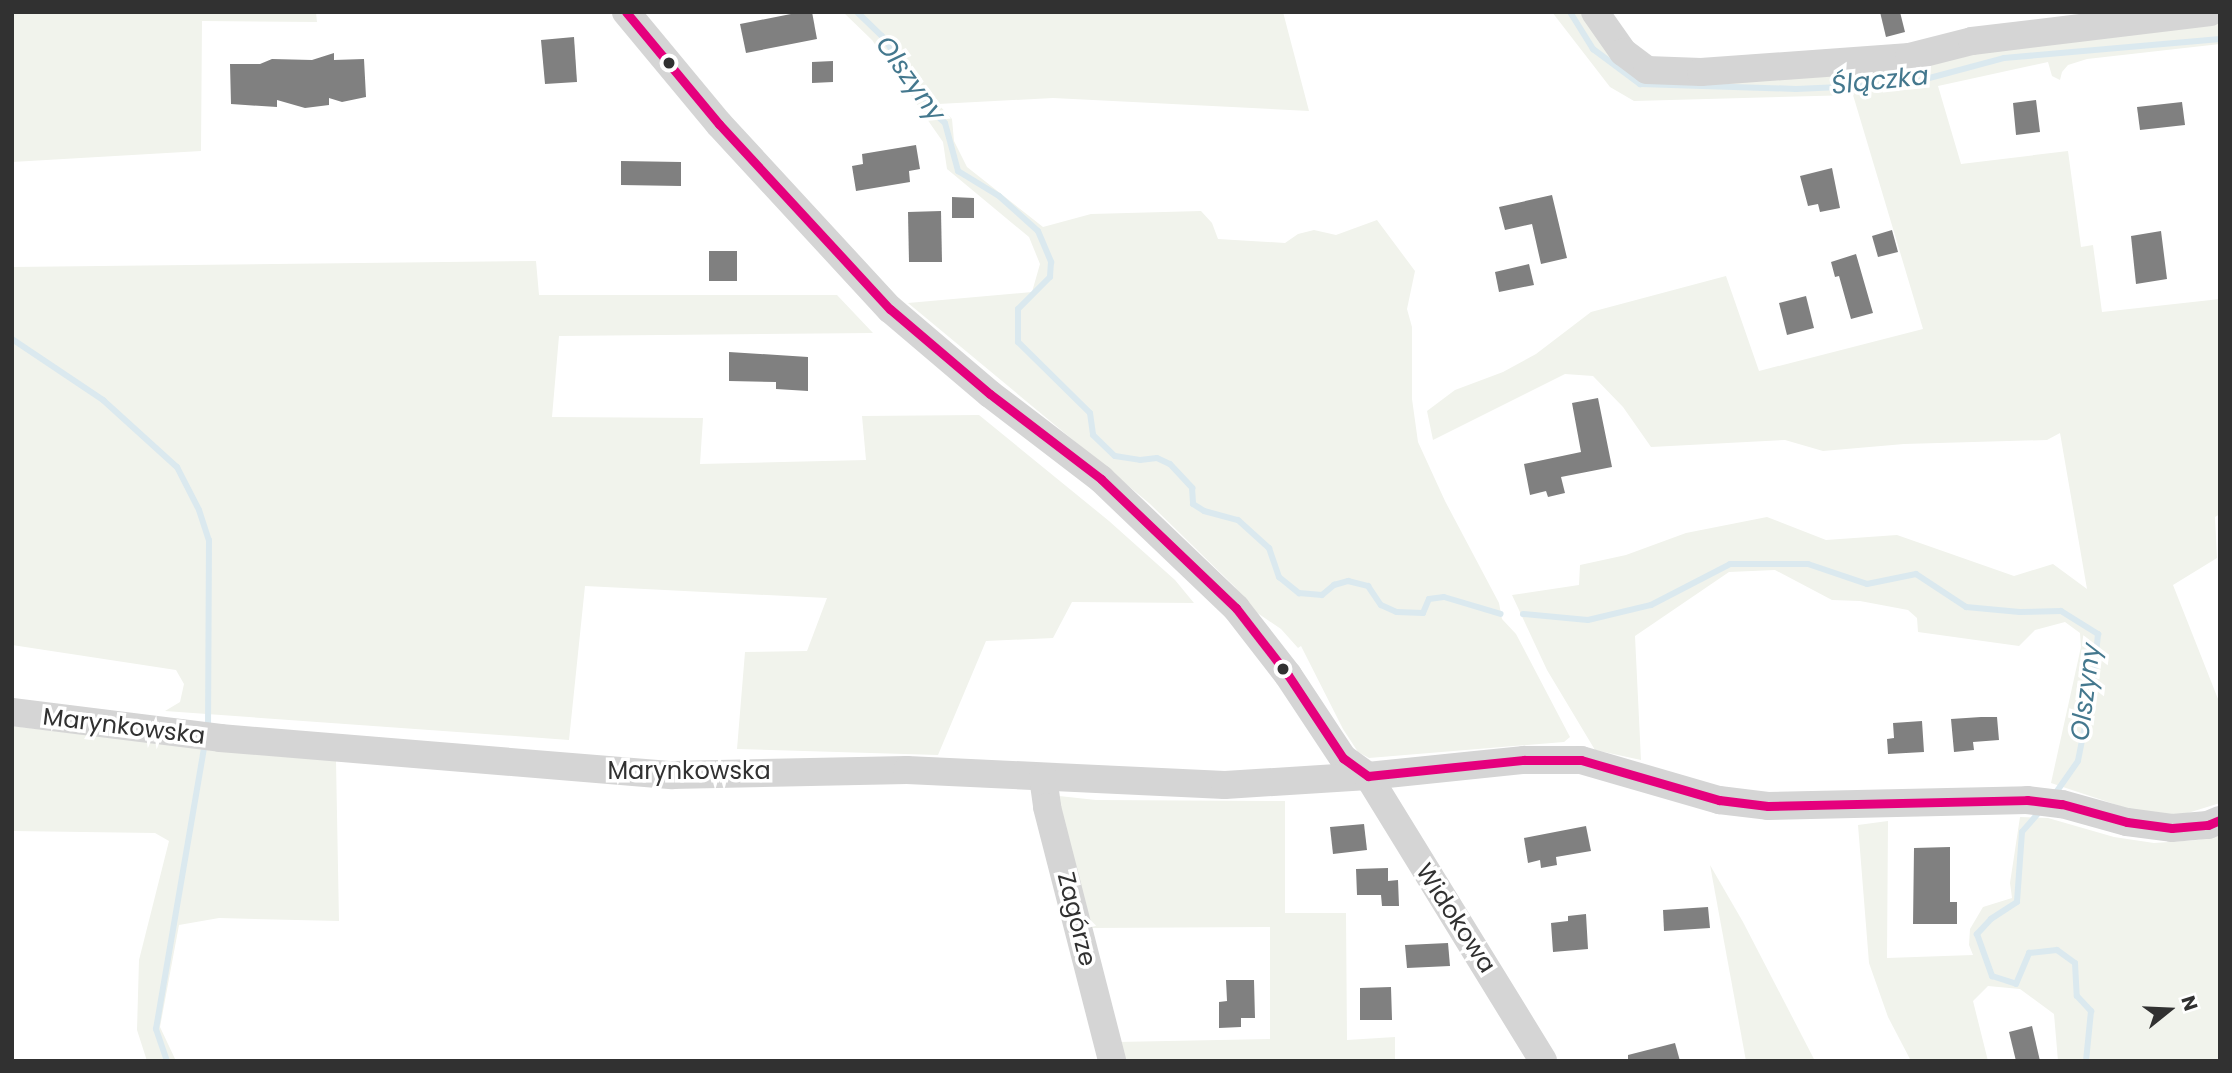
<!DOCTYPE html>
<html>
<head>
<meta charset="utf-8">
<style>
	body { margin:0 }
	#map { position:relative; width:2232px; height:1073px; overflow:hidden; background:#fff; font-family:Poppins,sans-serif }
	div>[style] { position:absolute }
	.green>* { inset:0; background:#f1f3ec }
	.stream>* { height:6px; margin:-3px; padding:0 3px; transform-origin:3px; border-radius:3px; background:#dbe9ef }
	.building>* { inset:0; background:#808080 }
	.minor>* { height:28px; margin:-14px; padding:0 14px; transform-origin:14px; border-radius:14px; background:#d5d5d5 }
	.bus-1>* { height:9px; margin:-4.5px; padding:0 4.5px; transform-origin:4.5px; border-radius:4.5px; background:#e5007d }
	.dots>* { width:19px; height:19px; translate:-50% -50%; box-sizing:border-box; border:4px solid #fff; border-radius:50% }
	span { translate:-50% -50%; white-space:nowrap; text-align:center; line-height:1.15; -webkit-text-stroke:7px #fff; paint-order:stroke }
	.street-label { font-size:24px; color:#313131 }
	.water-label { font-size:26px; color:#44788e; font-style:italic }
	.frame { position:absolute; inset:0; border:14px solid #313131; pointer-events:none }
	.north { position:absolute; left:2134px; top:975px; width:70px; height:70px; -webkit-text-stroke:5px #fff; paint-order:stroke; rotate:72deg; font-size:19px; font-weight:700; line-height:28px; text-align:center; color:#313131 }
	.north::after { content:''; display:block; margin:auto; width:24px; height:32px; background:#313131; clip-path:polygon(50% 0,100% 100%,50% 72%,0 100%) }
</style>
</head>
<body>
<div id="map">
	<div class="green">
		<i style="clip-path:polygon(12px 12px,316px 12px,317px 22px,202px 21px,201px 151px,12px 162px)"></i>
		<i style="clip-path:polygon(843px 12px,1283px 12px,1309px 111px,1053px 98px,938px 104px,952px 119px,954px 141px,967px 167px,1043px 227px,1091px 214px,1201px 211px,1212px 223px,1218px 239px,1285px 243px,1298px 234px,1314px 230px,1336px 235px,1377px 220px,1415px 271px,1407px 309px,1412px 327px,1412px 399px,1418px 442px,1445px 501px,1499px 603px,1502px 619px,1516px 634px,1570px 737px,1564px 742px,1369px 758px,1358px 752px,1343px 729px,1301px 646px,1298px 648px,1281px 629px,1256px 612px,1234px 586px,1149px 503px,908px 303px,1032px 292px,1040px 264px,1029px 237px,947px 169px,943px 142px,872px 40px)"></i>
		<i style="clip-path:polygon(1552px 12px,1585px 12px,1635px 74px,2220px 18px,2220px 44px,2087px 59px,2068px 65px,2062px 72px,2060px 80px,2052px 76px,2048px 62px,1938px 86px,1961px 164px,2068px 151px,2081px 247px,2093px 245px,2102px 312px,2220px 299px,2220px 514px,2215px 517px,2217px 558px,2173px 585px,2220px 704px,2220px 803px,2178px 816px,2138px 812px,2051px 783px,2081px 647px,2080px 633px,2065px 622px,2035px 630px,2019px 646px,1918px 632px,1917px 618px,1908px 610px,1860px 601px,1832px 600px,1775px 570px,1729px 572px,1635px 636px,1641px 760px,1595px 750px,1547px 670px,1512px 595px,1579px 585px,1580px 565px,1626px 555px,1686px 533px,1767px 517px,1826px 540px,1897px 535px,2014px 576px,2053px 564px,2087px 589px,2060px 433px,2047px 440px,1904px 444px,1823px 451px,1785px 440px,1651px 447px,1623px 407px,1593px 376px,1565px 374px,1433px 440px,1427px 411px,1455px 390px,1503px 372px,1536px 354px,1591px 312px,1726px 276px,1759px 371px,1923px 329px,1853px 95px,1634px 101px,1610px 87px)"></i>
		<i style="clip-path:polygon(536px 261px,539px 295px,837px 295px,873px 333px,559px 336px,552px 417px,703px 418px,700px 464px,866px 460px,862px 416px,979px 415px,1109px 521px,1175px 580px,1194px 603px,1072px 602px,1053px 638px,986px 641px,938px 755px,737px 749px,745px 652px,807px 651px,827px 598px,585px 586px,569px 740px,165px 711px,180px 702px,184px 684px,176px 670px,12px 645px,12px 267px)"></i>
		<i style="clip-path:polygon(12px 726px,190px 747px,336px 760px,339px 921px,219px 918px,179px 925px,160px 1027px,176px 1061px,147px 1061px,137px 1030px,139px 960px,169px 841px,155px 833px,12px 831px)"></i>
		<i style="clip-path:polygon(1059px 796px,1096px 800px,1285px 801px,1285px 913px,1346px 913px,1347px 1040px,1395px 1037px,1395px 1061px,1122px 1061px,1117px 1042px,1270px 1039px,1270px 927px,1090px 928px,1063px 828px)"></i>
		<i style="clip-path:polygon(2020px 817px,2048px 818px,2114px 837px,2154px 843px,2198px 840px,2220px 834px,2220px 1061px,2058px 1061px,2054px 1014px,2020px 989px,1988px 986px,1973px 1001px,1988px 1061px,1911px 1061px,1888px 1017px,1869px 963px,1858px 825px,1888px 821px,1887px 958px,1973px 955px,1969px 945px,1970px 929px,1983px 907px,2012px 898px,2010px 883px)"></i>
		<i style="clip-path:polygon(1710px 865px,1743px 922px,1815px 1061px,1746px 1061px)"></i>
	</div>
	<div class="stream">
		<i style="left:857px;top:12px;width:35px;rotate:44deg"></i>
		<i style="left:882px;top:36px;width:65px;rotate:54.4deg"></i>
		<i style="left:920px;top:89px;width:24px;rotate:62deg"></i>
		<i style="left:931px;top:110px;width:19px;rotate:43deg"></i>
		<i style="left:945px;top:123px;width:50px;rotate:74.8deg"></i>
		<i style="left:958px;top:171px;width:48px;rotate:31.4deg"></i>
		<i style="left:999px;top:196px;width:52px;rotate:41.9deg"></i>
		<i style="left:1038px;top:231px;width:34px;rotate:67deg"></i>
		<i style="left:1051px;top:262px;width:15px;rotate:94deg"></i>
		<i style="left:1050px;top:277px;width:45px;rotate:135deg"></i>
		<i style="left:1018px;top:309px;width:33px;rotate:90deg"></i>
		<i style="left:1018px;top:342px;width:101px;rotate:44.6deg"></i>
		<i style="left:1090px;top:413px;width:22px;rotate:82deg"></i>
		<i style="left:1093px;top:435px;width:30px;rotate:44deg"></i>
		<i style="left:1115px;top:456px;width:25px;rotate:9deg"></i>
		<i style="left:1140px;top:460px;width:17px;rotate:-7deg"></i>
		<i style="left:1157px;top:458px;width:14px;rotate:25deg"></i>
		<i style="left:1170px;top:464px;width:33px;rotate:47deg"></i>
		<i style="left:1192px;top:488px;width:16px;rotate:86deg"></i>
		<i style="left:1193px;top:504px;width:13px;rotate:32deg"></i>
		<i style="left:1204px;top:511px;width:35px;rotate:15deg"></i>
		<i style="left:1238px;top:520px;width:42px;rotate:42.1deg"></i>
		<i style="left:1269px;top:548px;width:31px;rotate:71deg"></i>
		<i style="left:1279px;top:577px;width:26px;rotate:39deg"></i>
		<i style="left:1299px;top:593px;width:23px;rotate:5deg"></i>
		<i style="left:1322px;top:595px;width:16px;rotate:-40deg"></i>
		<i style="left:1334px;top:585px;width:15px;rotate:-16deg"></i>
		<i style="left:1348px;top:581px;width:21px;rotate:14deg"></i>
		<i style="left:1368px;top:586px;width:23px;rotate:56deg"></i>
		<i style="left:1381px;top:605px;width:17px;rotate:24deg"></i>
		<i style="left:1397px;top:612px;width:26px;rotate:2deg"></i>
		<i style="left:1423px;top:613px;width:15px;rotate:-67deg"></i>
		<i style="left:1429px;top:599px;width:15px;rotate:-8deg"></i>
		<i style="left:1444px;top:597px;width:59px;rotate:16.6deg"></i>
		<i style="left:1570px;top:12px;width:44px;rotate:58.1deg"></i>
		<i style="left:1593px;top:49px;width:59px;rotate:36.7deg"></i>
		<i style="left:1640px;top:84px;width:156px;rotate:1.8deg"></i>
		<i style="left:1796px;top:89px;width:111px;rotate:-2.6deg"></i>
		<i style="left:1907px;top:84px;width:100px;rotate:-15deg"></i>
		<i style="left:2004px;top:58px;width:217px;rotate:-5deg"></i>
		<i style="left:12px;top:339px;width:110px;rotate:33.8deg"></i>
		<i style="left:103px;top:400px;width:100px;rotate:42.2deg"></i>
		<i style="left:177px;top:467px;width:48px;rotate:62.9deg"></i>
		<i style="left:199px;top:510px;width:32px;rotate:72deg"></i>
		<i style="left:209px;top:540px;width:187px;rotate:90.3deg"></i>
		<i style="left:1523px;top:614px;width:65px;rotate:5.3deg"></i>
		<i style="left:1588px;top:620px;width:65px;rotate:-13.4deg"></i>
		<i style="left:1651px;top:605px;width:89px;rotate:-27.4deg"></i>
		<i style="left:1730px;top:564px;width:78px"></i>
		<i style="left:1808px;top:564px;width:62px;rotate:18.7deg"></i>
		<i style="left:1867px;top:584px;width:50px;rotate:-11.5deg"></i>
		<i style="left:1916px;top:574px;width:60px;rotate:33.4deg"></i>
		<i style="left:1966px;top:607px;width:54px;rotate:5.3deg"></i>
		<i style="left:2020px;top:612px;width:41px;rotate:-1.4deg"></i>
		<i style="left:2061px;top:611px;width:44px;rotate:31.9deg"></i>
		<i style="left:2098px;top:634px;width:51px;rotate:95.6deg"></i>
		<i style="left:2093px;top:685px;width:77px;rotate:101.2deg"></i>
		<i style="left:2078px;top:761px;width:40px;rotate:124.9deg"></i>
		<i style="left:2041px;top:810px;width:29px;rotate:131deg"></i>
		<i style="left:2022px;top:832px;width:70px;rotate:94.1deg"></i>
		<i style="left:2017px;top:902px;width:31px;rotate:147deg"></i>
		<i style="left:1991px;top:919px;width:21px;rotate:133deg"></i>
		<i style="left:1977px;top:934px;width:45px;rotate:70.3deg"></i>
		<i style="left:1992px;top:976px;width:25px;rotate:18deg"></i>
		<i style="left:2016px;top:984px;width:34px;rotate:-67deg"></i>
		<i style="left:2029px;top:953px;width:28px;rotate:-6deg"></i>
		<i style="left:2057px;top:950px;width:22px;rotate:36deg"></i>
		<i style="left:2075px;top:963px;width:33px;rotate:87deg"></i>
		<i style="left:2077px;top:996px;width:21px;rotate:47deg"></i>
		<i style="left:2091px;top:1011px;width:50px;rotate:95.7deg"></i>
		<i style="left:167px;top:1061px;width:34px;rotate:-109deg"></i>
		<i style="left:156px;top:1029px;width:286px;rotate:-80.3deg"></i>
	</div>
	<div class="building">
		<i style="clip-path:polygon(801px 12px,812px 12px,817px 39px,746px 53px,740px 24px)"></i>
		<i style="clip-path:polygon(1880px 12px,1900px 12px,1905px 32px,1886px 37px)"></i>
		<i style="clip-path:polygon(574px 37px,577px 82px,545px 84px,541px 40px)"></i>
		<i style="clip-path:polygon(334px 53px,334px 60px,364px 59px,366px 97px,342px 102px,329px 98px,329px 105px,305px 108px,277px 100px,277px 107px,231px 104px,230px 64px,260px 64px,272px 59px,312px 60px)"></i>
		<i style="clip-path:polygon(833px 61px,833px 82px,812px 83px,812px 62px)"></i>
		<i style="clip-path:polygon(2036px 100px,2040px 132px,2016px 135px,2013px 103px)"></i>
		<i style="clip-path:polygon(2182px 102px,2185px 125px,2140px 130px,2137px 107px)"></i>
		<i style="clip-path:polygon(916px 145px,920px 169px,909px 171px,910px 182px,856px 191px,852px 166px,863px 164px,862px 154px)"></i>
		<i style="clip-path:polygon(621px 161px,681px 162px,681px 186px,621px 185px)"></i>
		<i style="clip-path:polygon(1832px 168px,1840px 208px,1820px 212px,1818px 204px,1808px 206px,1800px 176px)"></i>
		<i style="clip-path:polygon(1552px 195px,1567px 258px,1541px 264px,1532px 224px,1505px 230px,1499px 207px)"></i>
		<i style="clip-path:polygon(952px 197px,974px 198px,974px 218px,952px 218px)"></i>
		<i style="clip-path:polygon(941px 211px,942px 262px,909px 262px,908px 212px)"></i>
		<i style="clip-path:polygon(1892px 230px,1898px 252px,1878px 257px,1872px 236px)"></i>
		<i style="clip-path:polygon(2161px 231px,2167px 279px,2136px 284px,2131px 236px)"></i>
		<i style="clip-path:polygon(709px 251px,737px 251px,737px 281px,709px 281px)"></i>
		<i style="clip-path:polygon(1856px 254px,1873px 313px,1851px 319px,1839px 276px,1835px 277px,1831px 262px)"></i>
		<i style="clip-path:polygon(1529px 264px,1534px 285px,1499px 292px,1495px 272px)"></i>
		<i style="clip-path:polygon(1806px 296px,1814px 328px,1787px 335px,1779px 303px)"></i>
		<i style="clip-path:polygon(729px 352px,808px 357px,808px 391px,776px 389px,776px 382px,729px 381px)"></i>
		<i style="clip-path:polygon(1598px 398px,1612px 467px,1561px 477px,1565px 493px,1548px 497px,1546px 491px,1530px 495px,1524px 464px,1581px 452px,1572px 403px)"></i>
		<i style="clip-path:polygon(1981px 717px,1997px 717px,1999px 740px,1973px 742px,1974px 750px,1954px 752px,1951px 719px)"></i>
		<i style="clip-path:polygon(1922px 721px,1924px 752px,1888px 754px,1887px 739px,1894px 738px,1893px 723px)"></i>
		<i style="clip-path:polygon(1364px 824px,1367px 850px,1333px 854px,1330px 827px)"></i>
		<i style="clip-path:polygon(1586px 826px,1591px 851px,1556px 857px,1557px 865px,1541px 868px,1540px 860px,1528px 863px,1524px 838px)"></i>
		<i style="clip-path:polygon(1950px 847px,1950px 902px,1957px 902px,1957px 924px,1913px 924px,1914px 848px)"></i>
		<i style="clip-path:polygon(1388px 868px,1388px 881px,1398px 880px,1399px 906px,1382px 906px,1381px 895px,1357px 895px,1356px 869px)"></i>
		<i style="clip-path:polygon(1708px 907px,1710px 928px,1664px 931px,1663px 910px)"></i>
		<i style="clip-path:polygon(1586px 914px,1588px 949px,1553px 952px,1551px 923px,1568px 921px,1568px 916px)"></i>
		<i style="clip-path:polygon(1448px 943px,1450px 966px,1407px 968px,1405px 945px)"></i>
		<i style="clip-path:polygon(1226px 980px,1254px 980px,1255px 1018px,1241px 1018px,1241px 1027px,1219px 1028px,1219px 1002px,1227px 1001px)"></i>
		<i style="clip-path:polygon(1391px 987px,1392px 1020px,1360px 1020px,1360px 988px)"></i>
		<i style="clip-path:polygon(2032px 1026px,2040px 1061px,2016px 1061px,2009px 1032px)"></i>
		<i style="clip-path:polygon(1675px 1043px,1680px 1061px,1628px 1061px,1628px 1055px)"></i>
	</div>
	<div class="minor">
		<i style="left:626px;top:12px;width:146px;rotate:50.3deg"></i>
		<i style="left:719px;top:124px;width:252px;rotate:47.3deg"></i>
		<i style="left:890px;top:309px;width:131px;rotate:40.4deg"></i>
		<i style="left:990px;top:394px;width:140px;rotate:37.4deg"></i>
		<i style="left:1101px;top:479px;width:187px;rotate:43.7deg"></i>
		<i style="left:1236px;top:608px;width:85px;rotate:52.2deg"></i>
		<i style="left:1288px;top:675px;width:100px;rotate:56.5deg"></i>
		<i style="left:1343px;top:758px;width:31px;rotate:36deg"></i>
		<i style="left:1368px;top:776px;width:334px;rotate:58.4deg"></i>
		<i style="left:1595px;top:12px;width:49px;rotate:55deg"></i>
		<i style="left:1623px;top:52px;width:30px;rotate:37deg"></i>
		<i style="left:1647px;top:70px;width:54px;rotate:2.1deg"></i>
		<i style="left:1701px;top:72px;width:209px;rotate:-4.1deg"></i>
		<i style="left:1909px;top:57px;width:65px;rotate:-14.3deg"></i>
		<i style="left:1972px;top:41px;width:240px;rotate:-6.9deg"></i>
		<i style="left:12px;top:712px;width:210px;rotate:7.1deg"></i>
		<i style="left:220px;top:738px;width:454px;rotate:4.7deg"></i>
		<i style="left:672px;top:775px;width:235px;rotate:-1.2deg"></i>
		<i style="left:907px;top:770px;width:318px;rotate:2.7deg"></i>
		<i style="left:1225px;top:785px;width:143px;rotate:-3.6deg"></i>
		<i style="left:1368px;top:776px;width:157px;rotate:-5.9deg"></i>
		<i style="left:1524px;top:760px;width:57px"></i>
		<i style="left:1581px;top:760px;width:144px;rotate:16.2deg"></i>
		<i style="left:1719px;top:800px;width:49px;rotate:7deg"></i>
		<i style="left:1768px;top:806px;width:259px;rotate:-1.3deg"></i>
		<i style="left:2027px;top:800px;width:35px;rotate:7deg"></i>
		<i style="left:2062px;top:804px;width:67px;rotate:15.5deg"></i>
		<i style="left:2127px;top:822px;width:45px;rotate:7.6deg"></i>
		<i style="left:2172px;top:828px;width:36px;rotate:-5deg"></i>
		<i style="left:2208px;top:825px;width:13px;rotate:-23deg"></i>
		<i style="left:1043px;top:777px;width:30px;rotate:82deg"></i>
		<i style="left:1047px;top:807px;width:262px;rotate:75.6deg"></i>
	</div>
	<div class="bus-1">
		<i style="left:626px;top:12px;width:146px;rotate:50.3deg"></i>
		<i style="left:719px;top:124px;width:252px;rotate:47.3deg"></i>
		<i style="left:890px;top:309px;width:131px;rotate:40.4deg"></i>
		<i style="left:990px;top:394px;width:140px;rotate:37.4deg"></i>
		<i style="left:1101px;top:479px;width:187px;rotate:43.7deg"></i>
		<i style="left:1236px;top:608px;width:85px;rotate:52.2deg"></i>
		<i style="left:1288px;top:675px;width:100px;rotate:56.5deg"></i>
		<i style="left:1343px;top:758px;width:31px;rotate:36deg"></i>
		<i style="left:1368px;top:776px;width:157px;rotate:-5.9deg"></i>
		<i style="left:1524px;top:760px;width:57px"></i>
		<i style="left:1581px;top:760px;width:144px;rotate:16.2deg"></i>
		<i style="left:1719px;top:800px;width:49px;rotate:7deg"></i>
		<i style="left:1768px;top:806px;width:259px;rotate:-1.3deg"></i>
		<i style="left:2027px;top:800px;width:35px;rotate:7deg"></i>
		<i style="left:2062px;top:804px;width:67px;rotate:15.5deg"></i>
		<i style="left:2127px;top:822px;width:45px;rotate:7.6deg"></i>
		<i style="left:2172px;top:828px;width:36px;rotate:-5deg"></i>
		<i style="left:2208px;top:825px;width:13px;rotate:-23deg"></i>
	</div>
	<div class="dots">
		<i style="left:669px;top:63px;background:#313131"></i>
		<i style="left:1283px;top:669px;background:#313131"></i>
	</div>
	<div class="street-label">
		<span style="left:124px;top:726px;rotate:7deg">Marynkowska</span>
		<span style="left:689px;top:771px">Marynkowska</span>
		<span style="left:1456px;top:918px;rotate:57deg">Widokowa</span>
		<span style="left:1077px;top:919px;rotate:76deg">Zagórze</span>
	</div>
	<div class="water-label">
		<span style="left:910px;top:79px;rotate:54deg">Olszyny</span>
		<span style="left:1880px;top:81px;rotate:-6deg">Ślączka</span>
		<span style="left:2086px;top:692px;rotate:-83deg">Olszyny</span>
	</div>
	<div class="frame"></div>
	<div class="north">N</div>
</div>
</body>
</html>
